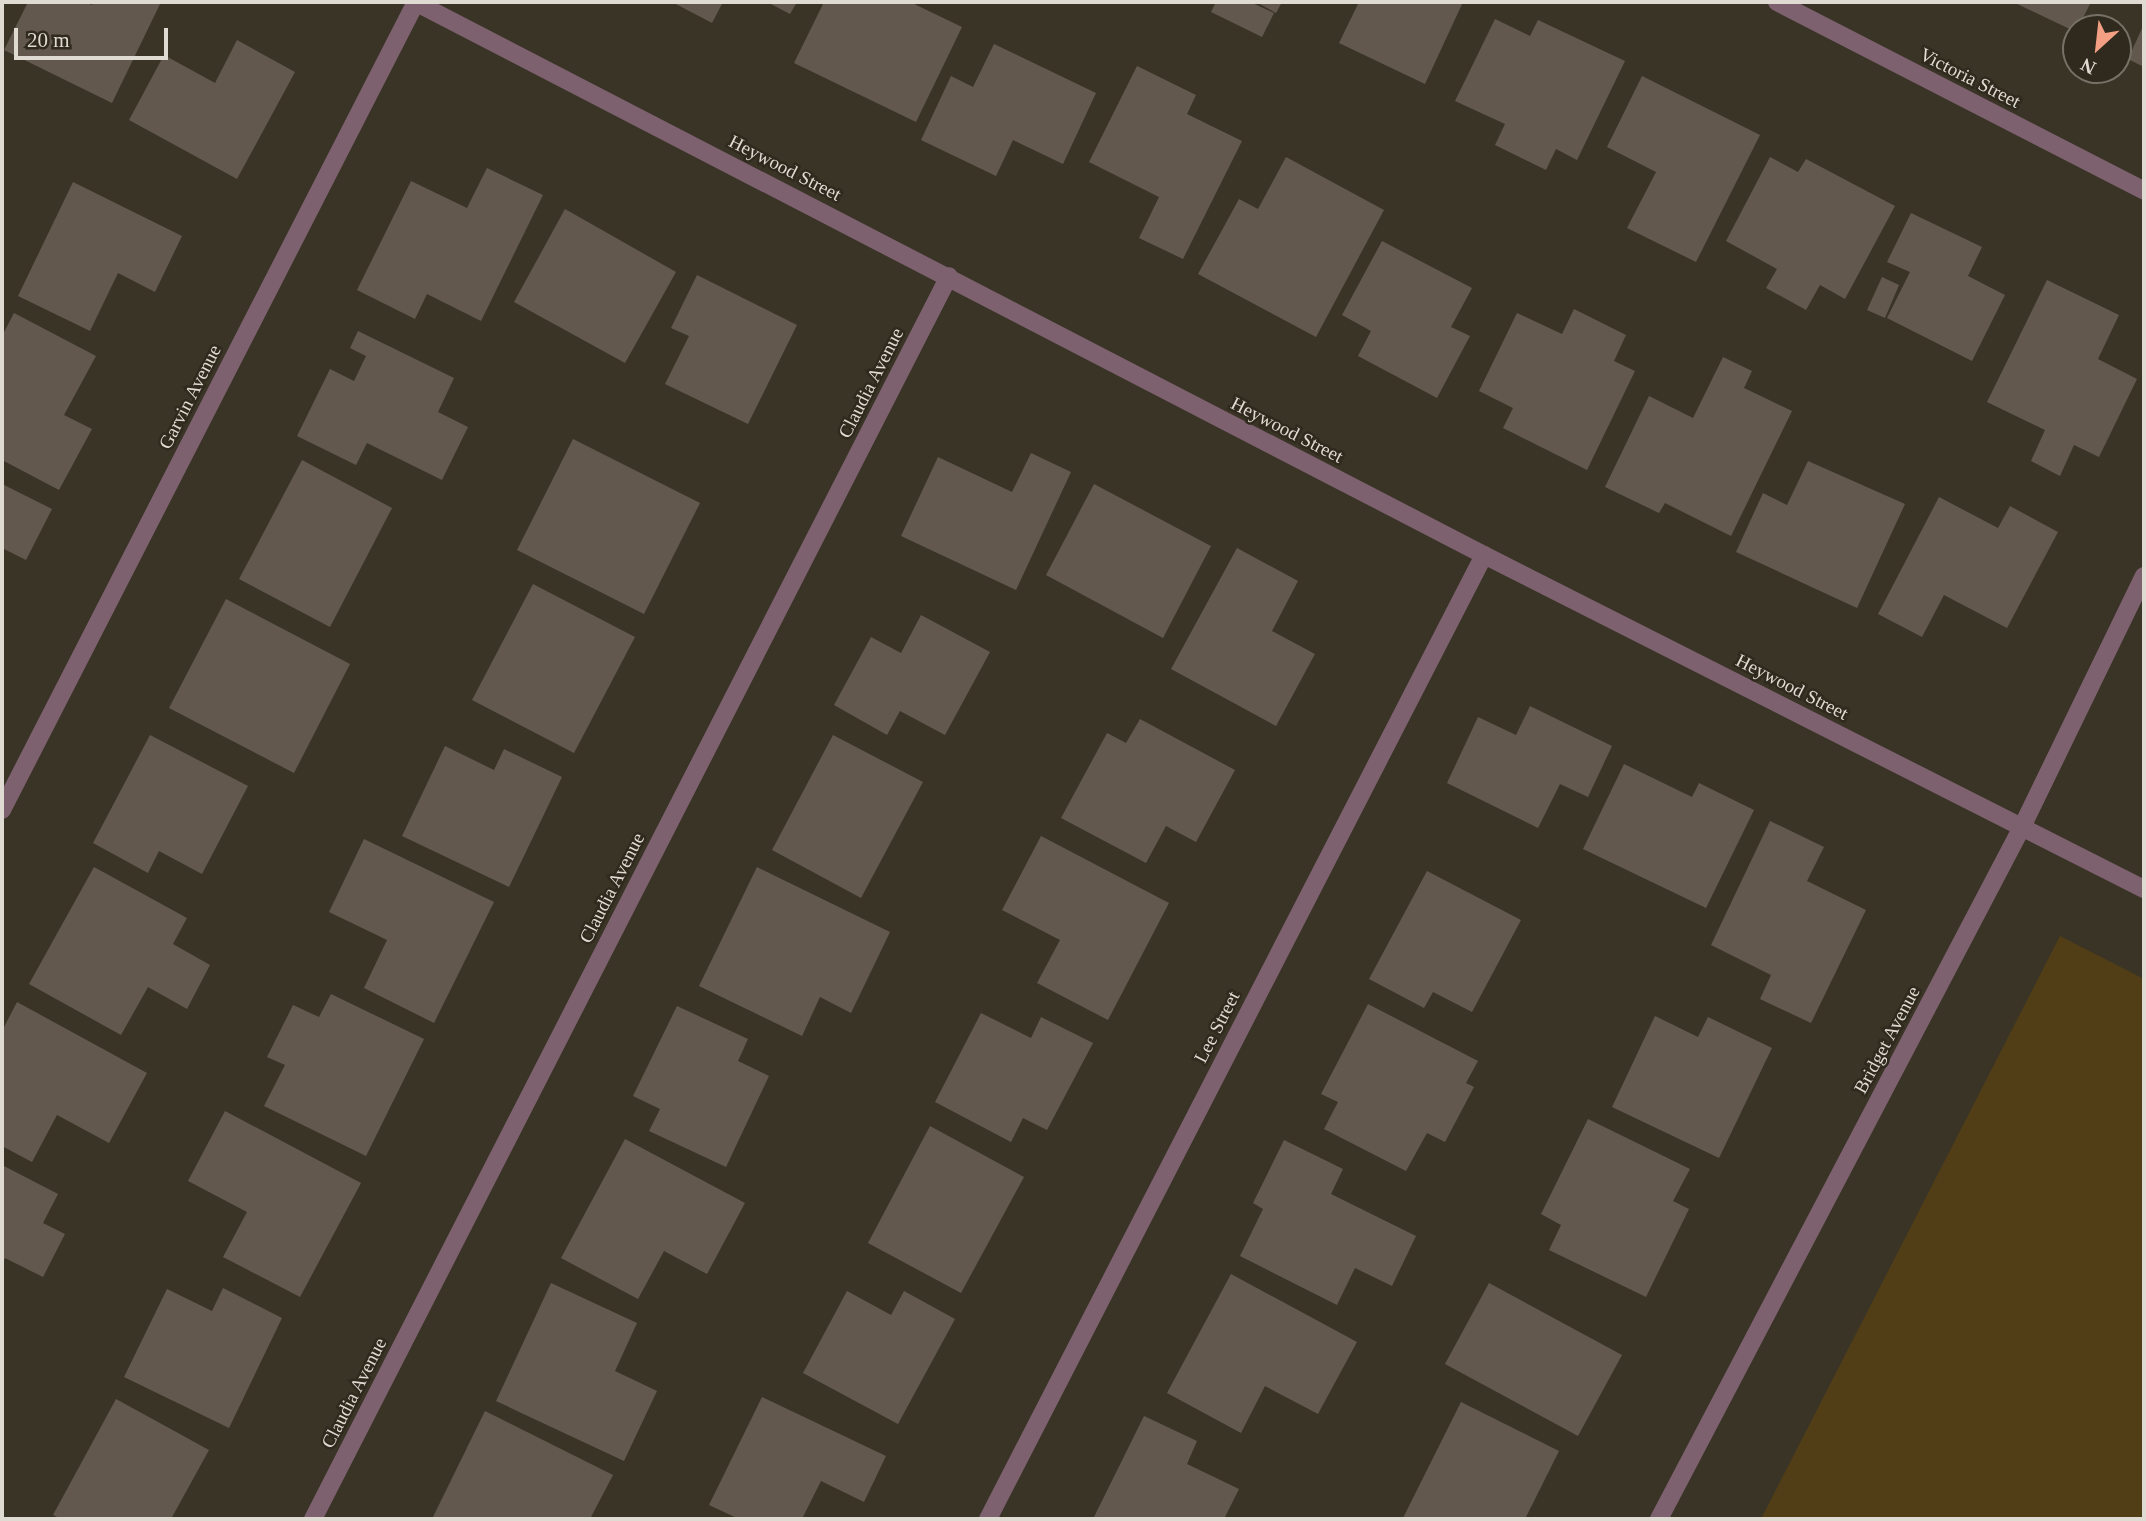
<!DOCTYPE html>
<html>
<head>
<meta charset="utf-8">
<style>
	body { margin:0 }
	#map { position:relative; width:2146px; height:1521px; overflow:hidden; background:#3a3427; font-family:Georgia,serif }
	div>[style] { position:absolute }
	.green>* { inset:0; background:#513e16 }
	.building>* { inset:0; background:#63584d }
	.minor>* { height:18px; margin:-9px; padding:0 9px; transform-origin:9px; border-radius:9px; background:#7d616f }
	span { translate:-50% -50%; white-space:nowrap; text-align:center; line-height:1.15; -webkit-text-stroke:5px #302a1e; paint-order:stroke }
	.street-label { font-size:19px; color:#dfdbd3 }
	.frame { position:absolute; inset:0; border:4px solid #dfdbd3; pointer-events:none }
	.north { position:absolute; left:2062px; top:14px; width:70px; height:70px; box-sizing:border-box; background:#302a1e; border:2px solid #767166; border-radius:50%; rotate:207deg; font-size:19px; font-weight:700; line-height:28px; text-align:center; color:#dfdbd3 }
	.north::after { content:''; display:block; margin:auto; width:24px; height:32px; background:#f39f84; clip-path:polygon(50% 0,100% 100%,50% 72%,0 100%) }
	.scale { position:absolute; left:14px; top:28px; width:154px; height:32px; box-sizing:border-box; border:4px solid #dfdbd3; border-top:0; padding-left:9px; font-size:21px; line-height:24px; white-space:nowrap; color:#dfdbd3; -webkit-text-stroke:5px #302a1e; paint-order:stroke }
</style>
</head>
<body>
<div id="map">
	<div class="green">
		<i style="clip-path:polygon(2060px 936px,2144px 979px,2144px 1519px,1761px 1519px)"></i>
	</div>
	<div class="building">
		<i style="clip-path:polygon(28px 2px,86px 2px,92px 5px,93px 2px,161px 2px,112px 103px,4px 50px)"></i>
		<i style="clip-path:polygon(672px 2px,723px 2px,712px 23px)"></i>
		<i style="clip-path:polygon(767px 2px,797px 2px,790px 14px)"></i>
		<i style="clip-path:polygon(824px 2px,910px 2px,962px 27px,916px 122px,794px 63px)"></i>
		<i style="clip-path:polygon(1216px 2px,1250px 2px,1274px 13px,1262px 37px,1211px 12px)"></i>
		<i style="clip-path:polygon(1256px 2px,1282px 2px,1276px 13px)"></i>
		<i style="clip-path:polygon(1359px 2px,1463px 2px,1425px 84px,1339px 43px)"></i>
		<i style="clip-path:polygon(2013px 2px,2091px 2px,2076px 32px)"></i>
		<i style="clip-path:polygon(1495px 19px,1530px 36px,1538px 20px,1625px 61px,1577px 160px,1556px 149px,1546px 170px,1495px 145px,1505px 124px,1455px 101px)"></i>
		<i style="clip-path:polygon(2144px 24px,2144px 67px,2128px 59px)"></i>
		<i style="clip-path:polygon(237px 40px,295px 72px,237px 179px,129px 120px,164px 55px,215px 83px)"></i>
		<i style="clip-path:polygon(994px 44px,1096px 93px,1063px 164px,1013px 140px,996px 176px,921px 140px,951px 76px,973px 87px)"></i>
		<i style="clip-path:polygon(1137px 66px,1196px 95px,1187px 114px,1242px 141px,1183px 259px,1139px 238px,1159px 197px,1089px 162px)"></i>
		<i style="clip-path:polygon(1642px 76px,1760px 135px,1696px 262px,1627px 228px,1656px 172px,1607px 147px)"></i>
		<i style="clip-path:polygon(1286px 157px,1384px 210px,1316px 337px,1198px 274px,1239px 199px,1258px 209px)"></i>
		<i style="clip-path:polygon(1770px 157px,1798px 172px,1806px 159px,1895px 206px,1845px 299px,1820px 285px,1806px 310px,1766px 288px,1777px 269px,1726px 241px)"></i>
		<i style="clip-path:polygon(487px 168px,543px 195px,481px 321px,427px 294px,415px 319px,357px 290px,411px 181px,467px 208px)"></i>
		<i style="clip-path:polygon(73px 182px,182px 236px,155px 292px,118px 273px,90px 331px,18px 296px)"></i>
		<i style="clip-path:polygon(565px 209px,676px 272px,625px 363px,514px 302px)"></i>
		<i style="clip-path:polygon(1911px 213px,1982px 247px,1968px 276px,2005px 295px,1972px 361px,1887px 318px,1910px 272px,1887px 262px)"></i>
		<i style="clip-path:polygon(1382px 241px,1472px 288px,1451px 327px,1470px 336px,1437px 398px,1358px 356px,1371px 331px,1342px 315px)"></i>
		<i style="clip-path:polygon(697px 275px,797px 325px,748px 424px,665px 384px,689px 336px,671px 328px)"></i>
		<i style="clip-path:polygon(1882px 277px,1899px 285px,1885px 318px,1867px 310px)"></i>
		<i style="clip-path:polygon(2047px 280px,2119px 315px,2098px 359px,2137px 379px,2099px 457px,2074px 445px,2060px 476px,2031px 461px,2045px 430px,1987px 402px)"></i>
		<i style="clip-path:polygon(1574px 309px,1626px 335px,1614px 361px,1635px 371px,1587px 470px,1503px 428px,1513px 408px,1479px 391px,1517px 313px,1562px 334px)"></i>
		<i style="clip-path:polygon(14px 313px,96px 356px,64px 415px,92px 429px,59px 490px,2px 460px,2px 336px)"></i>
		<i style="clip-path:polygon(358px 331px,454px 378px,438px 412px,468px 427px,442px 480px,367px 443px,356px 465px,297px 436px,330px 369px,354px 381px,366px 356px,350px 348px)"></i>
		<i style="clip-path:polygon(1723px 357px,1752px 371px,1744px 388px,1792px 411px,1731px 536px,1665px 503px,1659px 513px,1605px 487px,1649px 396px,1693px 418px)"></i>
		<i style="clip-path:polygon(573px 439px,700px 503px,644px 614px,517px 550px)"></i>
		<i style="clip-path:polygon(1031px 453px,1071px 472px,1016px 590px,901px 536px,938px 457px,1012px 492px)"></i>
		<i style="clip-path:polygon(302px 460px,392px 508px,330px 627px,239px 579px)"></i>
		<i style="clip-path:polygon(1808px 461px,1905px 504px,1857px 608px,1736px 552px,1763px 493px,1787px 505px)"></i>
		<i style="clip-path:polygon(2px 484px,52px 509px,26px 560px,2px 548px)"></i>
		<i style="clip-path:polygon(1094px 484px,1211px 546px,1163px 638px,1046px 575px)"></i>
		<i style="clip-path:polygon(1939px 497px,1998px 528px,2010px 506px,2058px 532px,2007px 628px,1944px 595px,1922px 637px,1878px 614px)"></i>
		<i style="clip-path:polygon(1237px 548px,1298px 581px,1272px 631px,1315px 654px,1276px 726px,1171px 669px)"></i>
		<i style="clip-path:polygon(533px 584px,635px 637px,574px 753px,472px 700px)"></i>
		<i style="clip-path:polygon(226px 599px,350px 664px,294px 773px,169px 708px)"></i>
		<i style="clip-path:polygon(921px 615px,990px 652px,945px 735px,900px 711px,887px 735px,834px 705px,871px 637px,901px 653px)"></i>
		<i style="clip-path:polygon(1530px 706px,1612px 746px,1588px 797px,1560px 784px,1538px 828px,1447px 783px,1478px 717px,1516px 735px)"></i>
		<i style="clip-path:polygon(1140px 719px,1235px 770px,1196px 842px,1166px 826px,1146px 863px,1061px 818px,1107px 733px,1126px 743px)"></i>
		<i style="clip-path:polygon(150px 735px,248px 786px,202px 874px,159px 851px,148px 873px,93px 843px)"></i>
		<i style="clip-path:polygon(833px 735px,923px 782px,861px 898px,772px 850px)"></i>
		<i style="clip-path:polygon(445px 746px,494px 770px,504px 749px,562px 777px,509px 887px,402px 836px)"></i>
		<i style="clip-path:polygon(1624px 764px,1692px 797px,1699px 783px,1754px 810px,1706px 908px,1583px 849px)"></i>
		<i style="clip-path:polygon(1770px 821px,1824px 847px,1807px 881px,1866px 910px,1811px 1023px,1760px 999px,1771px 975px,1711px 945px)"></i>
		<i style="clip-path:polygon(1041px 836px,1169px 903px,1108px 1020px,1037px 983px,1060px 940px,1002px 910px)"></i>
		<i style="clip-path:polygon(364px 839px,494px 902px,434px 1023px,364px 988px,387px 940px,329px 912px)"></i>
		<i style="clip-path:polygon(94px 867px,187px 918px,173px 944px,210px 965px,187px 1009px,148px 987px,121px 1035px,29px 984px)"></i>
		<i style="clip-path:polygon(757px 867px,890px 932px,851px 1013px,820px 997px,802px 1036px,699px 986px)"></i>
		<i style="clip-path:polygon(1427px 871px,1521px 920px,1472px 1012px,1433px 992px,1424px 1008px,1369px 979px)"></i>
		<i style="clip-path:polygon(331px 994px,424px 1039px,366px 1156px,264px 1106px,285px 1065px,267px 1057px,293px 1005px,319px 1017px)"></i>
		<i style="clip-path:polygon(17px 1002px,147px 1073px,109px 1143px,57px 1115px,32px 1162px,2px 1146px,2px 1031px)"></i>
		<i style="clip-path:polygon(1368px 1004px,1478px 1061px,1466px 1083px,1474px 1087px,1445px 1142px,1427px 1133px,1406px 1171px,1324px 1129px,1338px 1102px,1321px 1094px)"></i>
		<i style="clip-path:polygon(677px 1006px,748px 1039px,738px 1061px,769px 1076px,726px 1167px,649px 1131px,660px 1109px,633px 1096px)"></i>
		<i style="clip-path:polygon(981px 1013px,1031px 1038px,1041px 1017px,1093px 1043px,1047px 1130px,1023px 1118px,1011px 1142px,935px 1102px)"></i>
		<i style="clip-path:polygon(1655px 1016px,1698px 1037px,1708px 1017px,1772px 1048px,1719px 1158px,1612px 1107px)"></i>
		<i style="clip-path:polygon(225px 1111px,361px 1183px,300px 1297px,223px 1257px,247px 1212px,188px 1181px)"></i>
		<i style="clip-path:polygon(1588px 1119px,1690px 1169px,1673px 1201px,1689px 1209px,1646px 1297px,1549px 1250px,1561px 1225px,1541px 1214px)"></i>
		<i style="clip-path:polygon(930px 1126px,1024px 1177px,961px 1293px,868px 1243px)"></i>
		<i style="clip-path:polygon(625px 1139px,745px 1203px,707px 1274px,664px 1251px,638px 1299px,561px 1258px)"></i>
		<i style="clip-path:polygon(1284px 1140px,1343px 1169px,1331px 1194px,1416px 1236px,1392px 1286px,1355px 1268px,1337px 1305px,1240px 1256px,1263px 1209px,1253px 1203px)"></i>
		<i style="clip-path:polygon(2px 1165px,58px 1194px,43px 1223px,65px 1234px,43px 1277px,5px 1258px,2px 1264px)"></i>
		<i style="clip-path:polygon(1231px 1274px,1357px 1342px,1318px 1414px,1265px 1386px,1241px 1433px,1167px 1393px)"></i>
		<i style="clip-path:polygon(551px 1283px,637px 1323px,615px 1371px,657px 1391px,624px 1461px,496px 1401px)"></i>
		<i style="clip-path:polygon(1489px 1283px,1622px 1355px,1578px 1436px,1445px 1364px)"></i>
		<i style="clip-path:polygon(223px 1288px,282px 1318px,229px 1428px,124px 1377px,167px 1289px,212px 1311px)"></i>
		<i style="clip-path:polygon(847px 1291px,891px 1315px,904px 1291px,955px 1319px,898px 1424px,803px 1373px)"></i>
		<i style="clip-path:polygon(762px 1397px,886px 1456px,864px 1502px,821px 1481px,802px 1519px,739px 1519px,709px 1505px)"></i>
		<i style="clip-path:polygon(116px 1399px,209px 1450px,171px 1519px,61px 1519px,53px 1515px)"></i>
		<i style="clip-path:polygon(1461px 1402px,1559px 1451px,1525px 1519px,1403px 1518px)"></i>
		<i style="clip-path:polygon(485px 1411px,613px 1475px,590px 1519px,432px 1519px)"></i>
		<i style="clip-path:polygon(1144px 1416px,1197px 1441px,1187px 1464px,1239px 1489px,1224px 1519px,1093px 1519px)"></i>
	</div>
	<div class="minor">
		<i style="left:415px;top:2px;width:1204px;rotate:27.35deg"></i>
		<i style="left:1484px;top:555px;width:740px;rotate:26.84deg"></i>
		<i style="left:1777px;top:2px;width:413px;rotate:27.2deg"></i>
		<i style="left:2px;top:810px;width:908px;rotate:-62.87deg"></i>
		<i style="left:313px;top:1519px;width:1396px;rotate:-62.9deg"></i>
		<i style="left:988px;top:1519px;width:1084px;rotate:-62.77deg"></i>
		<i style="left:1659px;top:1519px;width:781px;rotate:-62.32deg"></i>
		<i style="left:2022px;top:827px;width:279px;rotate:-64.1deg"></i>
	</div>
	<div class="street-label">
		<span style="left:1970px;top:78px;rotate:27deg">Victoria Street</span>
		<span style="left:785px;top:168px;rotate:27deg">Heywood Street</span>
		<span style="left:871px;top:383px;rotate:-63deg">Claudia Avenue</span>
		<span style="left:190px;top:397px;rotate:-63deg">Garvin Avenue</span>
		<span style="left:1287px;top:430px;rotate:27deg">Heywood Street</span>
		<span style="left:1792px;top:687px;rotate:27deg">Heywood Street</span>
		<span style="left:612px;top:888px;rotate:-63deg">Claudia Avenue</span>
		<span style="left:1217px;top:1027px;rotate:-63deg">Lee Street</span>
		<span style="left:1887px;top:1040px;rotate:-62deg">Bridget Avenue</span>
		<span style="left:354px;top:1393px;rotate:-63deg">Claudia Avenue</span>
	</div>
	<div class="frame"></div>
	<div class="north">N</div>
	<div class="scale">20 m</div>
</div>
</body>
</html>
